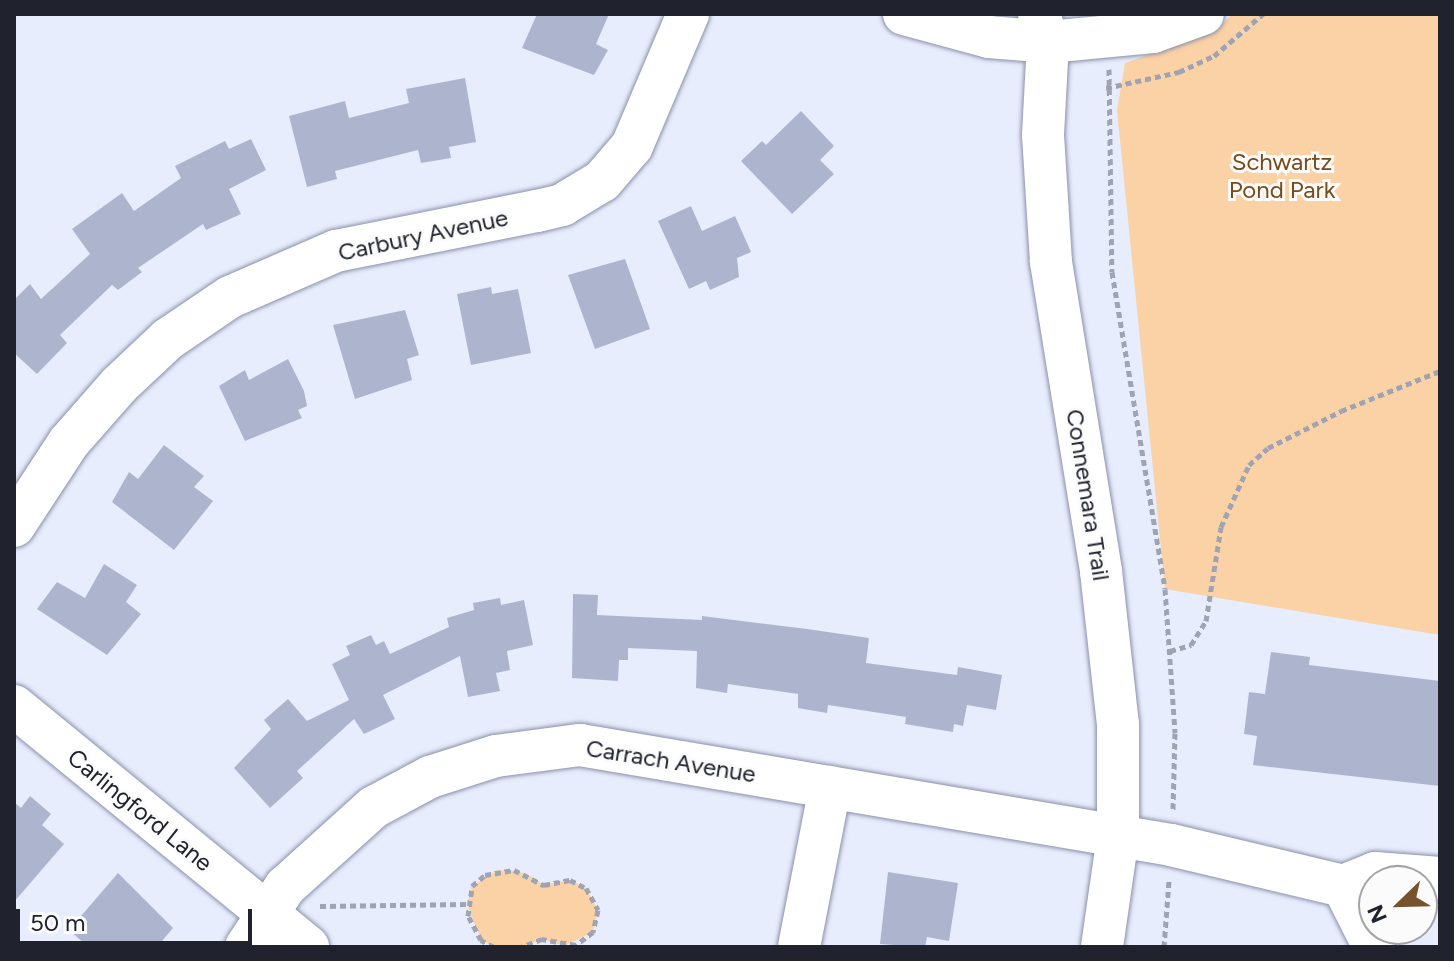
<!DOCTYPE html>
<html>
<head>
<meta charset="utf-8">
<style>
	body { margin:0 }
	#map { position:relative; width:1454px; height:961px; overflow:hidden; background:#e8edfd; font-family:Figtree,sans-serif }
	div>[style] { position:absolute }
	.green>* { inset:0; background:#fbd1a6 }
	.building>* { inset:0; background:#adb5ce }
	.path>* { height:5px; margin-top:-2.5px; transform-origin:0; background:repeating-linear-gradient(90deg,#a0a4b2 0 6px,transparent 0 10px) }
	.roads { filter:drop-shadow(0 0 2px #8991a9) drop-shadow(0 0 2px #8991a9) }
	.minor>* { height:42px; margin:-21px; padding:0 21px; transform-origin:21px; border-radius:21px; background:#fff }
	span { translate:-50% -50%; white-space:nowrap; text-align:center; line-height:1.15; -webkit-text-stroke:6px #fbfbfb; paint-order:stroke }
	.park-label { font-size:24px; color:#774c18 }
	.street-label { font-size:24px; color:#20232d }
	.frame { position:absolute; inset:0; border:16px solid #20232d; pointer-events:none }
	.north { position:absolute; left:1358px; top:865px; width:80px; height:80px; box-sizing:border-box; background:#fbfbfb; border:2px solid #a3a5a9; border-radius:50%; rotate:247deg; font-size:22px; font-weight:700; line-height:32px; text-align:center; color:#20232d }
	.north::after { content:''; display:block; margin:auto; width:28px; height:36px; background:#77532d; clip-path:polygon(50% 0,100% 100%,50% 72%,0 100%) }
	.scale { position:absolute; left:16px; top:909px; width:236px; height:36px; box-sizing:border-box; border:4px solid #20232d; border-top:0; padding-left:10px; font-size:24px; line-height:28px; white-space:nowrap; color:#20232d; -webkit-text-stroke:6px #fbfbfb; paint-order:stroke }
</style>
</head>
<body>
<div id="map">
	<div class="green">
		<i style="clip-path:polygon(1232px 14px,1440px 14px,1440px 635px,1165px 589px,1117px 110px,1125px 63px,1216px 31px)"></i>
		<i style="clip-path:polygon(498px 870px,525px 873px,544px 885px,570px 880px,586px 888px,598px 910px,593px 932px,564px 946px,542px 939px,521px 947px,494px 947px,481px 940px,467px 904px,472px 886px)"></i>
	</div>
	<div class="building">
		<i style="clip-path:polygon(537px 14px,609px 14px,596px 44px,608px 50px,594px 75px,522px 48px)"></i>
		<i style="clip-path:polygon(465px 78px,476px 142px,449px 147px,451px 158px,421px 163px,418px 150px,335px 171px,337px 179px,307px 187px,289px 116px,345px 101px,349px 118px,409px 103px,406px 89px)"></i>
		<i style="clip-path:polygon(801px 111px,834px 146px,820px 160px,834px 174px,792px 214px,741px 161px,762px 141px,766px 145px)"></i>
		<i style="clip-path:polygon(251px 139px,266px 170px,229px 189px,241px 214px,206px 230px,203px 224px,138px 268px,142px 272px,118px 290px,112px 285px,60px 335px,67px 343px,37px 374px,14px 353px,14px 300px,30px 284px,41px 299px,90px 254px,72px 229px,122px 193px,134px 211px,181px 178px,175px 166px,225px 141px,229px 149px)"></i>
		<i style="clip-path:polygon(691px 206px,702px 231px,735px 216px,751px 252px,737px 258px,739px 277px,710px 290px,706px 281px,689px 289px,658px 221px)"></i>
		<i style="clip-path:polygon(625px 259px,650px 329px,595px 349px,568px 275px)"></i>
		<i style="clip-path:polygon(491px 287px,492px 294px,518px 289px,531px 353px,471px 365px,457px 294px)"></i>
		<i style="clip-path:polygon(405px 310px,419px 355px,407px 359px,412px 380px,355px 399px,333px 325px)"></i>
		<i style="clip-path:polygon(288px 359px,304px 391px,307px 406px,298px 410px,302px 418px,245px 441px,219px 386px,245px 370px,249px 380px)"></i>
		<i style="clip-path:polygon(164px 445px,204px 476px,194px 487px,213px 501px,174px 550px,112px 502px,129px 472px,138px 479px)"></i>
		<i style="clip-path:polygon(104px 564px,137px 585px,126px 602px,141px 614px,107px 655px,37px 609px,57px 582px,85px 598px)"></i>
		<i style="clip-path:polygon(573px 594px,598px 595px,597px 615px,702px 620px,702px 616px,807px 629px,869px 638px,866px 663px,957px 675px,958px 667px,1002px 675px,996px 710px,967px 705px,963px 726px,954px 724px,953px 732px,905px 724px,906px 717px,828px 705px,827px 713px,798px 708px,798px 694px,728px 684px,727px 693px,696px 688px,697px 651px,628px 648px,628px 660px,619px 660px,618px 681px,572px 678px)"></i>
		<i style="clip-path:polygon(500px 598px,501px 605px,524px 600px,533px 645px,507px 651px,510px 670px,496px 673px,500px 691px,468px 697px,460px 656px,383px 695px,395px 719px,364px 734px,354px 719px,297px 771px,303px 778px,270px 808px,234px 768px,271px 729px,264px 720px,288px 699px,307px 721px,349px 700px,332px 664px,350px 655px,346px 646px,371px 635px,376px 645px,384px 641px,390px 654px,449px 627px,447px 618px,474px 610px,473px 603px)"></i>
		<i style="clip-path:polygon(1271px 652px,1310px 657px,1309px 665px,1440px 681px,1440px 786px,1253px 765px,1257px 736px,1244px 734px,1249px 692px,1265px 694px)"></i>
		<i style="clip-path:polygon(30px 796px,51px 814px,42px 825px,64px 844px,14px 902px,14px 802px,21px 808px)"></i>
		<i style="clip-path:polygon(888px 872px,958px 883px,949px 941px,927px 937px,925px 947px,880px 944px)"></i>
		<i style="clip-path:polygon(118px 873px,173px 928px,157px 947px,88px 947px,69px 930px)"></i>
	</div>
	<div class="path">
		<i style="left:1109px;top:69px;width:203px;rotate:89.2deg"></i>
		<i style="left:1112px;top:272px;width:321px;rotate:80.5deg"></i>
		<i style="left:1165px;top:589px;width:144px;rotate:86deg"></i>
		<i style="left:1175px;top:733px;width:77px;rotate:91.5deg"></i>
		<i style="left:1106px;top:88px;width:75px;rotate:-12.4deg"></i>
		<i style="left:1179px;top:72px;width:38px;rotate:-25deg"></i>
		<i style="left:1214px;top:56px;width:65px;rotate:-40.6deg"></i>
		<i style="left:1170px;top:651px;width:22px;rotate:-16deg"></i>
		<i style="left:1191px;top:645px;width:28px;rotate:-58deg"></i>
		<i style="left:1206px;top:621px;width:95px;rotate:-80.9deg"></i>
		<i style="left:1221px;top:527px;width:68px;rotate:-65.7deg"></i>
		<i style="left:1249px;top:465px;width:25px;rotate:-42deg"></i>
		<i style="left:1268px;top:448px;width:82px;rotate:-26.9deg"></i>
		<i style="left:1341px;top:411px;width:107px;rotate:-22deg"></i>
		<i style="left:320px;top:906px;width:147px;rotate:-0.8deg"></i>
		<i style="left:494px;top:947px;width:15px;rotate:-152deg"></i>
		<i style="left:481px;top:940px;width:27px;rotate:-118deg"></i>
		<i style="left:468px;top:916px;width:30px;rotate:-82deg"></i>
		<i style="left:472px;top:886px;width:17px;rotate:-40deg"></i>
		<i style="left:485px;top:875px;width:29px;rotate:-10deg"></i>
		<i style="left:514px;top:870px;width:34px;rotate:27deg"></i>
		<i style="left:544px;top:885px;width:26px;rotate:-11deg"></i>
		<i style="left:570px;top:880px;width:18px;rotate:27deg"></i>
		<i style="left:586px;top:888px;width:25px;rotate:61deg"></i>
		<i style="left:598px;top:910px;width:23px;rotate:103deg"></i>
		<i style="left:593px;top:932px;width:21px;rotate:143deg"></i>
		<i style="left:576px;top:945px;width:35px;rotate:-170deg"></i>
		<i style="left:542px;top:939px;width:22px;rotate:159deg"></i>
		<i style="left:1164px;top:947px;width:67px;rotate:-85.7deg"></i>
	</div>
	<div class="roads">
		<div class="minor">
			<i style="left:904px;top:14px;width:88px;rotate:15.1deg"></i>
			<i style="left:989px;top:37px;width:59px;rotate:4.8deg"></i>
			<i style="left:1048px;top:42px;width:105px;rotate:-5.4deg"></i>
			<i style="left:1153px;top:32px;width:53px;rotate:-19.8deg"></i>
			<i style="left:1039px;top:14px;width:29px;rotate:72deg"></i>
			<i style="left:1048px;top:42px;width:93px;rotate:93.1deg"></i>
			<i style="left:1043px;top:135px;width:127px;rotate:86.4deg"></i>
			<i style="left:1051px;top:262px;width:313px;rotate:80.8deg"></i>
			<i style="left:1101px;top:571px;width:154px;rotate:83.7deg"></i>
			<i style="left:1118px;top:724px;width:112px;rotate:90deg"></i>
			<i style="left:1118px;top:836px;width:112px;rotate:98.2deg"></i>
			<i style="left:14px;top:526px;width:100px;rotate:-56.8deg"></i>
			<i style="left:69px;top:442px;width:76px;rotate:-48.7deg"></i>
			<i style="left:119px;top:385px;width:67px;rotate:-43.2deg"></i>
			<i style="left:168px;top:339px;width:75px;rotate:-34.1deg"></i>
			<i style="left:230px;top:297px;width:116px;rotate:-23.5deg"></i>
			<i style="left:336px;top:251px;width:205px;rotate:-11.3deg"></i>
			<i style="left:537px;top:211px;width:26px;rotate:-13deg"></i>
			<i style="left:562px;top:205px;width:47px;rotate:-31deg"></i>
			<i style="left:602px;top:181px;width:46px;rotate:-49.4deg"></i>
			<i style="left:632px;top:146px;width:143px;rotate:-67deg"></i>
			<i style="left:14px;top:706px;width:380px;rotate:39.3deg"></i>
			<i style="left:1343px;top:886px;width:68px;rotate:63.1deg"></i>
			<i style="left:246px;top:947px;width:72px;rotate:-57deg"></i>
			<i style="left:285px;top:887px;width:120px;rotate:-42deg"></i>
			<i style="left:374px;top:807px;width:64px;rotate:-28.2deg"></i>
			<i style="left:430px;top:777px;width:69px;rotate:-17.7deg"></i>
			<i style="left:496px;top:756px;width:85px;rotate:-7.5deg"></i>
			<i style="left:580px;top:745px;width:599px;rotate:9.6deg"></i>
			<i style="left:1171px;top:845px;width:177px;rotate:13.4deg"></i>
			<i style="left:1343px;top:886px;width:35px;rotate:-22deg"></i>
			<i style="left:1375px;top:873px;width:65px;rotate:4.4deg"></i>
			<i style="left:799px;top:947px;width:163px;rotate:-79deg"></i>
		</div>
	</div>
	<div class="park-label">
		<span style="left:1282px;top:176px">Schwartz<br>Pond Park</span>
	</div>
	<div class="street-label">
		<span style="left:423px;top:235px;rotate:-12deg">Carbury Avenue</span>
		<span style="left:1088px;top:495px;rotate:81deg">Connemara Trail</span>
		<span style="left:671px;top:761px;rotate:9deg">Carrach Avenue</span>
		<span style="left:140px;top:810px;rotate:39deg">Carlingford Lane</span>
	</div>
	<div class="frame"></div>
	<div class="north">N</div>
	<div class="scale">50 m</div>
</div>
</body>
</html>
